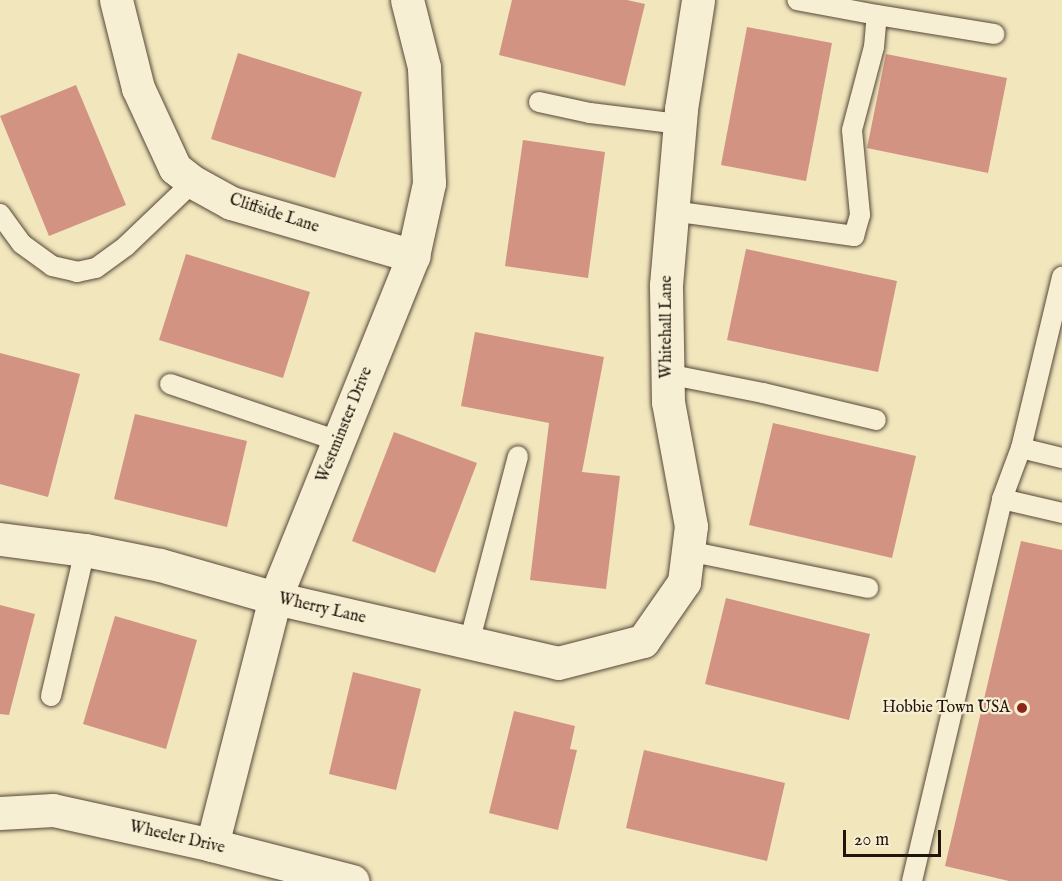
<!DOCTYPE html>
<html>
<head>
<meta charset="utf-8">
<style>
	body { margin:0 }
	#map { position:relative; width:1062px; height:881px; overflow:hidden; background:#f2e6bd; font-family:"IM FELL English",serif }
	div>[style] { position:absolute }
	.building>* { inset:0; background:#d29383 }
	.roads { filter:drop-shadow(0 0 2px #564838) drop-shadow(0 0 2px #564838) }
	.lane>* { height:20px; margin:-10px; padding:0 10px; transform-origin:10px; border-radius:10px; background:#f7efd4 }
	.street>* { height:33px; margin:-16.5px; padding:0 16.5px; transform-origin:16.5px; border-radius:16.5px; background:#f7efd4 }
	.dots>* { width:16px; height:16px; translate:-50% -50%; box-sizing:border-box; border:3px solid #f7efd4; border-radius:50% }
	span { translate:-50% -50%; white-space:nowrap; text-align:center; line-height:1.15; -webkit-text-stroke:4.5px #f7efd4; paint-order:stroke }
	.street-label { font-size:16px; color:#22140b }
	.poi-label { font-size:16px; color:#22140b }
	.right { translate:-100% -50%; text-align:right }
	.scale { position:absolute; left:843px; top:830px; width:98px; height:27px; box-sizing:border-box; border:3px solid #22140b; border-top:0; padding-left:8px; font-size:18px; line-height:21px; white-space:nowrap; color:#22140b; -webkit-text-stroke:4px #f7efd4; paint-order:stroke }
</style>
</head>
<body>
<div id="map">
	<div class="building">
		<i style="clip-path:polygon(512px 0,627px 0,645px 4px,625px 86px,499px 55px)"></i>
		<i style="clip-path:polygon(747px 27px,832px 43px,806px 181px,721px 165px)"></i>
		<i style="clip-path:polygon(238px 53px,362px 92px,335px 178px,211px 139px)"></i>
		<i style="clip-path:polygon(886px 54px,1007px 78px,988px 173px,867px 148px)"></i>
		<i style="clip-path:polygon(76px 85px,126px 205px,49px 236px,0 116px)"></i>
		<i style="clip-path:polygon(523px 140px,605px 152px,588px 278px,505px 266px)"></i>
		<i style="clip-path:polygon(746px 249px,897px 281px,878px 372px,727px 340px)"></i>
		<i style="clip-path:polygon(186px 254px,310px 292px,283px 378px,159px 340px)"></i>
		<i style="clip-path:polygon(475px 332px,604px 357px,582px 472px,620px 476px,606px 589px,530px 580px,549px 423px,461px 406px)"></i>
		<i style="clip-path:polygon(0 353px,80px 374px,48px 497px,0 484px)"></i>
		<i style="clip-path:polygon(135px 414px,247px 441px,227px 527px,114px 499px)"></i>
		<i style="clip-path:polygon(773px 423px,916px 456px,892px 558px,749px 525px)"></i>
		<i style="clip-path:polygon(394px 432px,477px 463px,435px 573px,352px 541px)"></i>
		<i style="clip-path:polygon(1021px 541px,1062px 550px,1062px 881px,1009px 881px,945px 866px)"></i>
		<i style="clip-path:polygon(726px 598px,870px 634px,849px 720px,705px 684px)"></i>
		<i style="clip-path:polygon(0 605px,35px 614px,9px 715px,0 714px)"></i>
		<i style="clip-path:polygon(115px 616px,197px 640px,166px 749px,83px 724px)"></i>
		<i style="clip-path:polygon(353px 672px,421px 689px,396px 790px,329px 774px)"></i>
		<i style="clip-path:polygon(514px 711px,575px 726px,570px 749px,577px 750px,558px 830px,489px 813px)"></i>
		<i style="clip-path:polygon(644px 750px,785px 783px,767px 861px,626px 828px)"></i>
	</div>
	<div class="roads">
		<div class="lane">
			<i style="left:877px;top:15px;width:119px;rotate:9.2deg"></i>
			<i style="left:539px;top:102px;width:52px;rotate:12.2deg"></i>
			<i style="left:590px;top:113px;width:91px;rotate:7deg"></i>
			<i style="left:672px;top:211px;width:184px;rotate:7.8deg"></i>
			<i style="left:854px;top:236px;width:22px;rotate:-74deg"></i>
			<i style="left:860px;top:215px;width:85px;rotate:-95.4deg"></i>
			<i style="left:852px;top:130px;width:86px;rotate:-75.2deg"></i>
			<i style="left:874px;top:47px;width:32px;rotate:-85deg"></i>
			<i style="left:877px;top:15px;width:81px;rotate:-169.4deg"></i>
			<i style="left:0;top:214px;width:37px;rotate:54deg"></i>
			<i style="left:22px;top:244px;width:37px;rotate:36deg"></i>
			<i style="left:52px;top:266px;width:26px;rotate:13deg"></i>
			<i style="left:77px;top:272px;width:19px;rotate:-12deg"></i>
			<i style="left:96px;top:268px;width:37px;rotate:-36deg"></i>
			<i style="left:126px;top:246px;width:93px;rotate:-43.7deg"></i>
			<i style="left:667px;top:374px;width:98px;rotate:11.2deg"></i>
			<i style="left:763px;top:393px;width:116px;rotate:13.4deg"></i>
			<i style="left:170px;top:384px;width:177px;rotate:18.7deg"></i>
			<i style="left:1021px;top:448px;width:42px;rotate:13.7deg"></i>
			<i style="left:1002px;top:499px;width:62px;rotate:13.1deg"></i>
			<i style="left:688px;top:551px;width:184px;rotate:11.6deg"></i>
			<i style="left:469px;top:643px;width:193px;rotate:-75.3deg"></i>
			<i style="left:51px;top:696px;width:150px;rotate:-76.9deg"></i>
			<i style="left:912px;top:881px;width:392px;rotate:-76.7deg"></i>
			<i style="left:1002px;top:499px;width:54px;rotate:-69.6deg"></i>
			<i style="left:1021px;top:448px;width:176px;rotate:-76.5deg"></i>
		</div>
		<div class="street">
			<i style="left:116px;top:0;width:91px;rotate:76deg"></i>
			<i style="left:138px;top:88px;width:88px;rotate:65.2deg"></i>
			<i style="left:175px;top:168px;width:23px;rotate:38deg"></i>
			<i style="left:193px;top:182px;width:43px;rotate:28.9deg"></i>
			<i style="left:231px;top:203px;width:190px;rotate:16.2deg"></i>
			<i style="left:0;top:539px;width:86px;rotate:7.4deg"></i>
			<i style="left:85px;top:550px;width:76px;rotate:11.3deg"></i>
			<i style="left:160px;top:565px;width:120px;rotate:16deg"></i>
			<i style="left:275px;top:598px;width:290px;rotate:12.9deg"></i>
			<i style="left:558px;top:663px;width:88px;rotate:-14.5deg"></i>
			<i style="left:643px;top:641px;width:72px;rotate:-55.2deg"></i>
			<i style="left:684px;top:582px;width:56px;rotate:-82.9deg"></i>
			<i style="left:691px;top:526px;width:126px;rotate:-100.5deg"></i>
			<i style="left:668px;top:402px;width:117px;rotate:-91deg"></i>
			<i style="left:666px;top:285px;width:177px;rotate:-85.1deg"></i>
			<i style="left:681px;top:109px;width:110px;rotate:-81.1deg"></i>
			<i style="left:0;top:813px;width:53px;rotate:-3.2deg"></i>
			<i style="left:53px;top:810px;width:163px;rotate:12.4deg"></i>
			<i style="left:212px;top:845px;width:145px;rotate:14.4deg"></i>
			<i style="left:212px;top:845px;width:255px;rotate:-75.7deg"></i>
			<i style="left:275px;top:598px;width:369px;rotate:-68deg"></i>
			<i style="left:413px;top:256px;width:75px;rotate:-77.6deg"></i>
			<i style="left:429px;top:183px;width:116px;rotate:-92.5deg"></i>
			<i style="left:424px;top:67px;width:69px;rotate:-104.2deg"></i>
		</div>
	</div>
	<div class="dots">
		<i style="left:1022px;top:708px;background:#8f2418"></i>
	</div>
	<div class="street-label">
		<span style="left:274px;top:214px;rotate:18deg">Cliffside Lane</span>
		<span style="left:667px;top:327px;rotate:-90deg">Whitehall Lane</span>
		<span style="left:345px;top:425px;rotate:-68deg">Westminster Drive</span>
		<span style="left:322px;top:609px;rotate:13deg">Wherry Lane</span>
		<span style="left:177px;top:838px;rotate:13deg">Wheeler Drive</span>
	</div>
	<div class="poi-label">
		<span class="right" style="left:1010px;top:708px">Hobbie Town USA</span>
	</div>
	<div class="scale">20 m</div>
</div>
</body>
</html>
